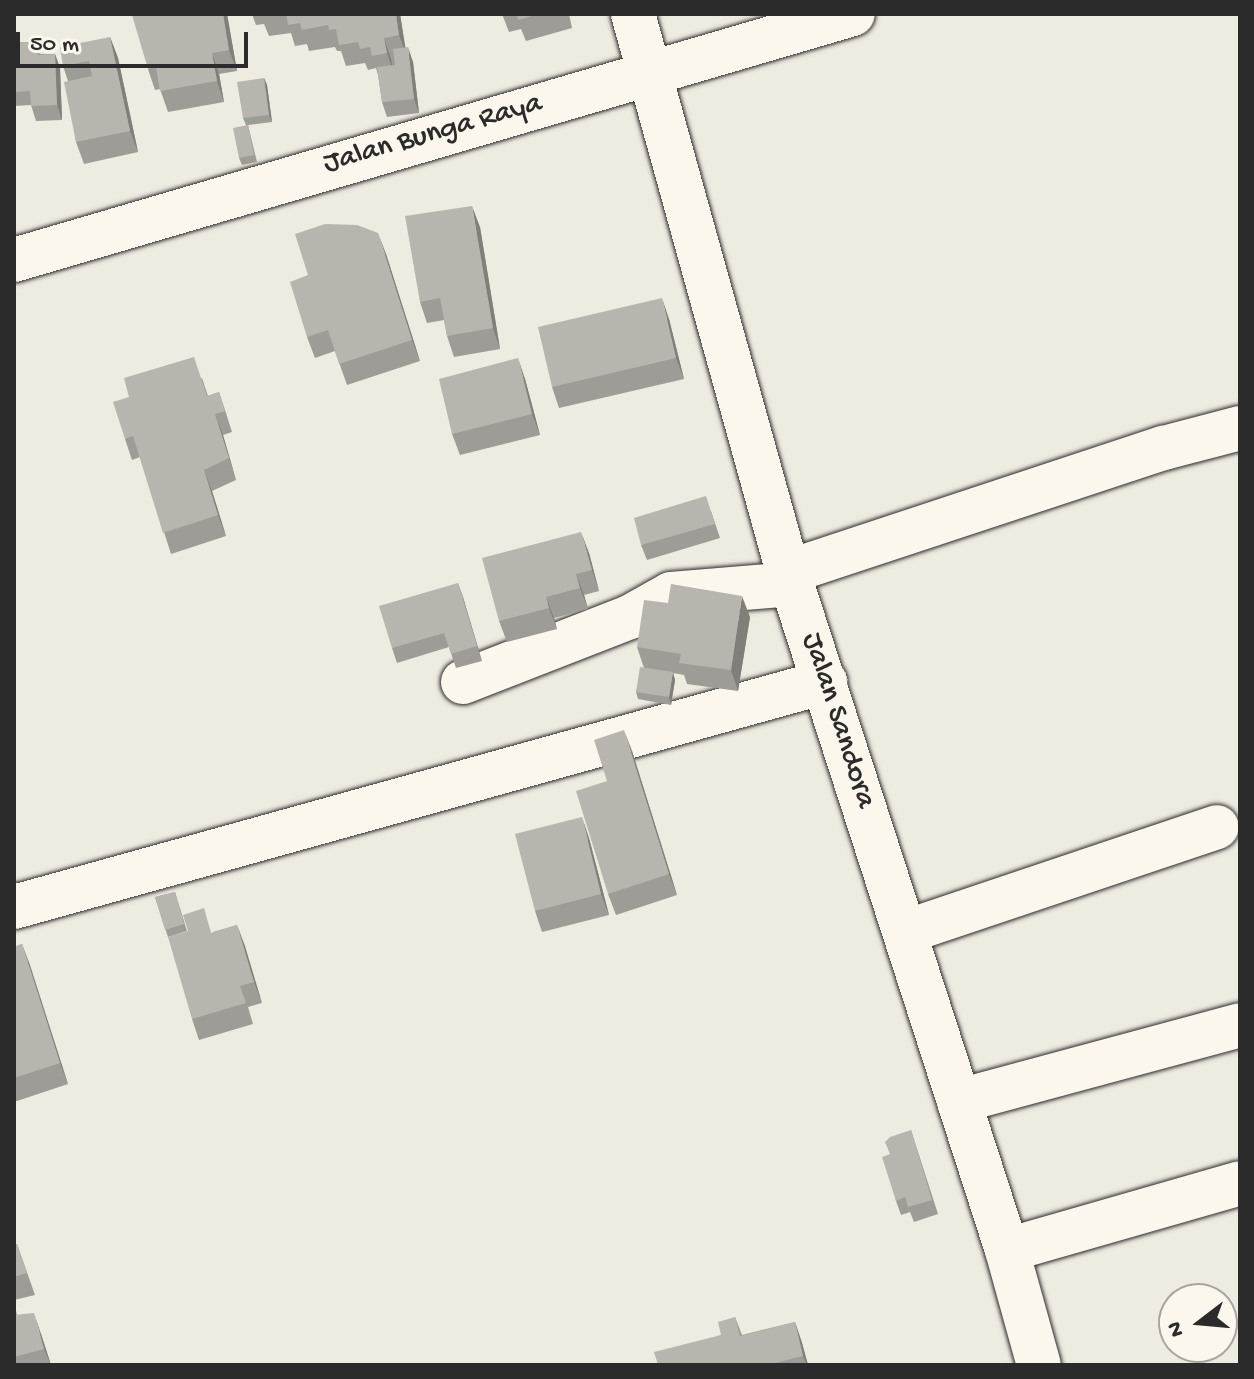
<!DOCTYPE html>
<html>
<head>
<meta charset="utf-8">
<style>
	body { margin:0 }
	#map { position:relative; width:1254px; height:1379px; overflow:hidden; background:#eeebe0; font-family:"Gochi Hand",sans-serif }
	div>[style] { position:absolute }
	.roads { filter:drop-shadow(0 0 2px #2b2b2b) drop-shadow(0 0 2px #2b2b2b) }
	.minor>* { height:44px; margin:-22px; padding:0 22px; transform-origin:22px; border-radius:22px; background:#fbf7ec }
	.wall>* { inset:0; background:#9e9c96 }
	.shaded-wall>* { inset:0; background:#817f7a }
	.building>* { inset:0; background:#b8b5ae }
	span { translate:-50% -50%; white-space:nowrap; text-align:center; line-height:1.15; -webkit-text-stroke:7px #fbf7ec; paint-order:stroke }
	.street-label { font-size:30px; color:#2b2b2b }
	.frame { position:absolute; inset:0; border:16px solid #2b2b2b; pointer-events:none }
	.north { position:absolute; left:1158px; top:1283px; width:80px; height:80px; box-sizing:border-box; background:#fbf7ec; border:2px solid #a8a59f; border-radius:50%; rotate:254deg; font-size:22px; font-weight:700; line-height:32px; text-align:center; color:#2b2b2b }
	.north::after { content:''; display:block; margin:auto; width:28px; height:36px; background:#2b2b2b; clip-path:polygon(50% 0,100% 100%,50% 72%,0 100%) }
	.scale { position:absolute; left:16px; top:32px; width:232px; height:36px; box-sizing:border-box; border:4px solid #2b2b2b; border-top:0; padding-left:10px; font-size:24px; line-height:28px; white-space:nowrap; color:#2b2b2b; -webkit-text-stroke:6px #fbf7ec; paint-order:stroke }
</style>
</head>
<body>
<div id="map">
	<div class="roads">
		<div class="minor">
			<i style="left:633px;top:14px;width:579px;rotate:74.48deg"></i>
			<i style="left:788px;top:572px;width:712px;rotate:72.1deg"></i>
			<i style="left:1007px;top:1250px;width:119px;rotate:74.5deg"></i>
			<i style="left:14px;top:260px;width:874px;rotate:-16.34deg"></i>
			<i style="left:788px;top:572px;width:396px;rotate:-18.3deg"></i>
			<i style="left:1164px;top:448px;width:79px;rotate:-14.7deg"></i>
			<i style="left:463px;top:682px;width:179px;rotate:-21.3deg"></i>
			<i style="left:630px;top:617px;width:47px;rotate:-29.3deg"></i>
			<i style="left:671px;top:594px;width:122px;rotate:-4.7deg"></i>
			<i style="left:14px;top:907px;width:842px;rotate:-15.51deg"></i>
			<i style="left:905px;top:932px;width:329px;rotate:-18.6deg"></i>
			<i style="left:959px;top:1101px;width:291px;rotate:-15.1deg"></i>
			<i style="left:1007px;top:1250px;width:242px;rotate:-16deg"></i>
		</div>
	</div>
	<div class="wall">
		<i style="clip-path:polygon(227px 14px,237px 71px,219px 74px,224px 102px,168px 112px,160px 89px,155px 90px,148px 69px)"></i>
		<i style="clip-path:polygon(252px 14px,400px 14px,405px 48px,413px 62px,419px 113px,387px 117px,382px 102px,378px 75px,376px 68px,368px 70px,365px 63px,346px 66px,341px 51px,337px 51px,335px 47px,309px 51px,307px 44px,295px 46px,291px 33px,269px 36px,264px 24px,256px 25px)"></i>
		<i style="clip-path:polygon(502px 14px,569px 14px,572px 28px,526px 41px,521px 29px,509px 32px)"></i>
		<i style="clip-path:polygon(110px 37px,118px 58px,138px 152px,84px 164px,76px 142px,68px 81px,63px 66px)"></i>
		<i style="clip-path:polygon(14px 42px,41px 54px,55px 54px,60px 68px,62px 120px,36px 121px,31px 105px,14px 106px)"></i>
		<i style="clip-path:polygon(264px 78px,267px 85px,272px 122px,248px 125px,257px 162px,242px 165px,239px 158px,246px 125px,243px 118px)"></i>
		<i style="clip-path:polygon(480px 227px,500px 349px,454px 357px,447px 336px,444px 320px,427px 323px,420px 302px)"></i>
		<i style="clip-path:polygon(386px 254px,420px 361px,347px 385px,335px 351px,315px 358px,307px 337px,308px 275px)"></i>
		<i style="clip-path:polygon(669px 319px,684px 379px,559px 408px,552px 387px)"></i>
		<i style="clip-path:polygon(202px 378px,208px 396px,219px 392px,226px 413px,232px 432px,223px 435px,236px 480px,212px 491px,226px 536px,171px 554px,140px 457px,132px 460px,125px 439px)"></i>
		<i style="clip-path:polygon(525px 379px,540px 435px,460px 455px,452px 434px)"></i>
		<i style="clip-path:polygon(711px 511px,720px 538px,647px 560px,641px 545px)"></i>
		<i style="clip-path:polygon(589px 553px,599px 591px,584px 595px,588px 609px,554px 618px,557px 629px,507px 642px,499px 621px)"></i>
		<i style="clip-path:polygon(458px 583px,482px 661px,456px 668px,449px 647px,397px 663px,392px 648px)"></i>
		<i style="clip-path:polygon(750px 617px,738px 691px,687px 684px,684px 675px,673px 673px,675px 680px,671px 705px,638px 699px,636px 692px,644px 668px,637px 647px)"></i>
		<i style="clip-path:polygon(632px 751px,677px 895px,616px 915px,608px 894px,607px 781px)"></i>
		<i style="clip-path:polygon(589px 838px,609px 915px,542px 932px,535px 911px)"></i>
		<i style="clip-path:polygon(175px 892px,187px 931px,168px 937px,155px 897px)"></i>
		<i style="clip-path:polygon(237px 925px,262px 1003px,248px 1007px,253px 1024px,199px 1040px,192px 1019px,213px 932px)"></i>
		<i style="clip-path:polygon(22px 944px,68px 1084px,14px 1102px,14px 947px)"></i>
		<i style="clip-path:polygon(911px 1130px,938px 1214px,914px 1222px,910px 1212px,901px 1215px,896px 1201px,890px 1154px)"></i>
		<i style="clip-path:polygon(17px 1244px,35px 1295px,14px 1300px,14px 1245px)"></i>
		<i style="clip-path:polygon(14px 1302px,17px 1315px,41px 1334px,51px 1365px,14px 1365px)"></i>
		<i style="clip-path:polygon(735px 1317px,742px 1335px,795px 1322px,802px 1343px,808px 1365px,658px 1365px,721px 1335px)"></i>
	</div>
	<div class="shaded-wall">
		<i style="clip-path:polygon(223px 14px,227px 14px,237px 71px,229px 50px)"></i>
		<i style="clip-path:polygon(396px 14px,400px 14px,407px 57px,399px 35px)"></i>
		<i style="clip-path:polygon(110px 37px,118px 58px,138px 152px,130px 131px)"></i>
		<i style="clip-path:polygon(384px 38px,391px 59px,394px 74px,387px 53px)"></i>
		<i style="clip-path:polygon(408px 47px,413px 62px,419px 113px,414px 99px)"></i>
		<i style="clip-path:polygon(212px 53px,219px 74px,224px 102px,217px 81px)"></i>
		<i style="clip-path:polygon(55px 54px,60px 68px,62px 120px,57px 105px)"></i>
		<i style="clip-path:polygon(264px 78px,267px 85px,272px 122px,269px 115px)"></i>
		<i style="clip-path:polygon(472px 206px,480px 227px,500px 349px,493px 328px)"></i>
		<i style="clip-path:polygon(378px 233px,386px 254px,420px 361px,412px 340px)"></i>
		<i style="clip-path:polygon(662px 298px,669px 319px,684px 379px,676px 358px)"></i>
		<i style="clip-path:polygon(518px 358px,525px 379px,540px 435px,532px 414px)"></i>
		<i style="clip-path:polygon(215px 414px,223px 435px,236px 480px)"></i>
		<i style="clip-path:polygon(204px 470px,212px 491px,226px 536px,218px 515px)"></i>
		<i style="clip-path:polygon(581px 532px,589px 553px,599px 591px,592px 570px)"></i>
		<i style="clip-path:polygon(576px 574px,584px 595px,588px 609px,580px 588px)"></i>
		<i style="clip-path:polygon(458px 583px,463px 597px,482px 661px,477px 646px)"></i>
		<i style="clip-path:polygon(742px 596px,750px 617px,738px 691px,731px 670px)"></i>
		<i style="clip-path:polygon(546px 597px,554px 618px,557px 629px,549px 608px)"></i>
		<i style="clip-path:polygon(673px 672px,675px 680px,671px 705px,669px 697px)"></i>
		<i style="clip-path:polygon(624px 730px,632px 751px,677px 895px,669px 874px)"></i>
		<i style="clip-path:polygon(582px 817px,589px 838px,609px 915px,601px 894px)"></i>
		<i style="clip-path:polygon(237px 925px,245px 946px,262px 1003px,254px 982px)"></i>
		<i style="clip-path:polygon(22px 944px,30px 965px,68px 1084px,60px 1063px)"></i>
		<i style="clip-path:polygon(34px 1313px,41px 1334px,51px 1365px,44px 1349px)"></i>
		<i style="clip-path:polygon(795px 1322px,802px 1343px,808px 1365px,807px 1365px,803px 1356px)"></i>
	</div>
	<div class="building">
		<i style="clip-path:polygon(137px 14px,223px 14px,229px 50px,212px 53px,217px 81px,160px 91px,156px 67px,148px 69px,132px 15px)"></i>
		<i style="clip-path:polygon(286px 14px,396px 14px,399px 35px,384px 38px,387px 53px,372px 56px,370px 47px,360px 49px,358px 42px,339px 45px,336px 29px,329px 30px,328px 25px,302px 30px,300px 23px,288px 25px)"></i>
		<i style="clip-path:polygon(517px 14px,539px 14px,518px 20px)"></i>
		<i style="clip-path:polygon(110px 37px,130px 131px,76px 142px,64px 82px,92px 76px,89px 61px,63px 66px,60px 47px)"></i>
		<i style="clip-path:polygon(14px 42px,37px 42px,38px 55px,55px 54px,57px 105px,31px 106px,30px 91px,14px 92px)"></i>
		<i style="clip-path:polygon(408px 47px,414px 99px,382px 102px,377px 67px,395px 65px,393px 49px)"></i>
		<i style="clip-path:polygon(264px 78px,269px 115px,243px 118px,237px 82px)"></i>
		<i style="clip-path:polygon(248px 125px,254px 155px,239px 158px,233px 128px)"></i>
		<i style="clip-path:polygon(472px 206px,493px 328px,447px 336px,440px 298px,420px 302px,405px 216px)"></i>
		<i style="clip-path:polygon(325px 224px,357px 225px,378px 233px,412px 340px,339px 364px,328px 330px,307px 337px,290px 282px,308px 275px,295px 234px)"></i>
		<i style="clip-path:polygon(662px 298px,676px 358px,552px 387px,538px 327px)"></i>
		<i style="clip-path:polygon(194px 357px,207px 396px,219px 392px,225px 411px,215px 414px,229px 458px,204px 470px,218px 515px,163px 533px,133px 436px,125px 439px,113px 402px,129px 397px,124px 378px)"></i>
		<i style="clip-path:polygon(518px 358px,532px 414px,452px 434px,439px 379px)"></i>
		<i style="clip-path:polygon(706px 496px,715px 524px,641px 545px,634px 518px)"></i>
		<i style="clip-path:polygon(581px 532px,592px 570px,576px 574px,580px 588px,546px 597px,549px 608px,499px 621px,482px 558px)"></i>
		<i style="clip-path:polygon(458px 583px,477px 646px,451px 654px,444px 633px,392px 648px,379px 606px)"></i>
		<i style="clip-path:polygon(671px 584px,742px 596px,731px 670px,679px 663px,681px 654px,637px 647px,644px 600px,668px 603px)"></i>
		<i style="clip-path:polygon(640px 667px,673px 672px,669px 697px,636px 692px)"></i>
		<i style="clip-path:polygon(624px 730px,669px 874px,608px 894px,576px 791px,607px 781px,594px 740px)"></i>
		<i style="clip-path:polygon(582px 817px,601px 894px,535px 911px,515px 834px)"></i>
		<i style="clip-path:polygon(175px 892px,184px 924px,165px 930px,155px 897px)"></i>
		<i style="clip-path:polygon(204px 908px,211px 933px,237px 925px,254px 982px,240px 986px,246px 1003px,192px 1019px,168px 937px,188px 931px,183px 915px)"></i>
		<i style="clip-path:polygon(22px 944px,60px 1063px,14px 1078px,14px 947px)"></i>
		<i style="clip-path:polygon(911px 1130px,932px 1200px,908px 1207px,905px 1197px,896px 1201px,882px 1157px,890px 1154px,885px 1142px,890px 1137px)"></i>
		<i style="clip-path:polygon(17px 1244px,27px 1273px,14px 1277px,14px 1245px)"></i>
		<i style="clip-path:polygon(14px 1313px,14px 1315px,34px 1313px,44px 1349px,14px 1357px)"></i>
		<i style="clip-path:polygon(735px 1317px,740px 1336px,795px 1322px,803px 1356px,767px 1365px,658px 1365px,654px 1352px,721px 1335px,718px 1322px)"></i>
	</div>
	<div class="street-label">
		<span style="left:433px;top:135px;rotate:-16deg">Jalan Bunga Raya</span>
		<span style="left:837px;top:721px;rotate:72deg">Jalan Sandora</span>
	</div>
	<div class="frame"></div>
	<div class="north">N</div>
	<div class="scale">50 m</div>
</div>
</body>
</html>
